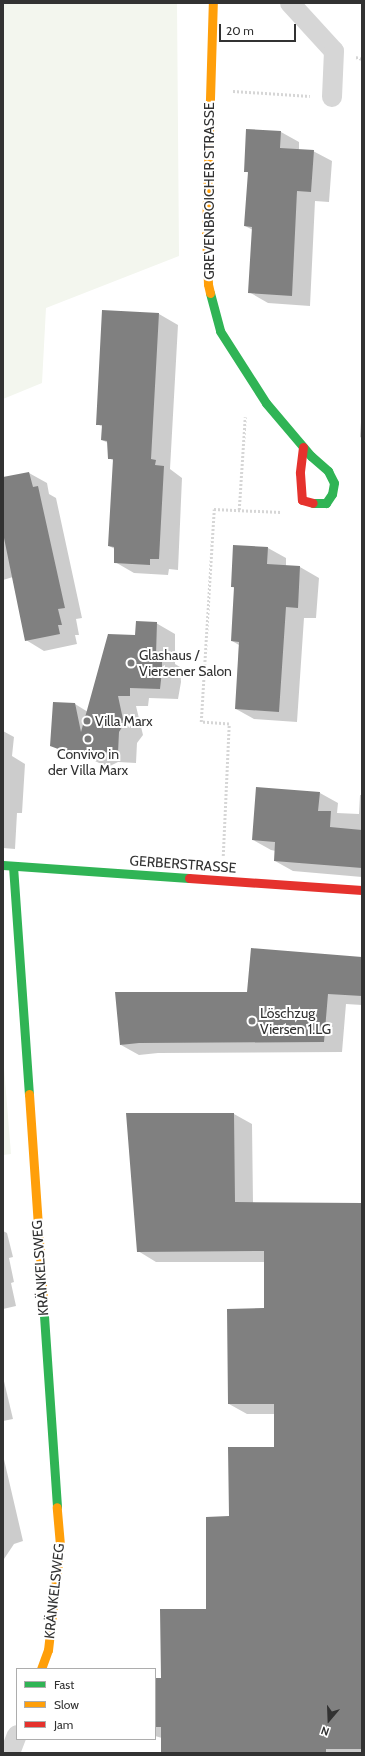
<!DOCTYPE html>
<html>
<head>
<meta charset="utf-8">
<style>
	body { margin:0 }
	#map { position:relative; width:365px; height:1756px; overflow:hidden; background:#fff; font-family:Cabin,sans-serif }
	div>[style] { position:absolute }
	.green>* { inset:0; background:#f3f6ee }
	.shadow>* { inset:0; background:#0003 }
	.building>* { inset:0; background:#808080 }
	.path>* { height:2.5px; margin-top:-1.25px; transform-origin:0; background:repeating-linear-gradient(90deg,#d6d6d6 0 2px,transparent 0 4px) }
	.street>* { height:20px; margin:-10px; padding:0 10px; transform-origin:10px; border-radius:10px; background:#d6d6d6 }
	.fast>* { height:9px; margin:-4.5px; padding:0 4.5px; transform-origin:4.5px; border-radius:4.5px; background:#30b455 }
	.slow>* { height:9px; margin:-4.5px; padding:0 4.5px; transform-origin:4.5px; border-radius:4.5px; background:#ff9f0a }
	.jam>* { height:9px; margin:-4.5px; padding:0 4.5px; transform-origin:4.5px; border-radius:4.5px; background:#e5322d }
	.dots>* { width:11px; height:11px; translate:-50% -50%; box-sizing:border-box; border:2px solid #fff; border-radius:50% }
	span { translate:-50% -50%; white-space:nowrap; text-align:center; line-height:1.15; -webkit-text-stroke:4px #fff; paint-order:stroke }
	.street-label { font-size:14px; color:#323232 }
	.poi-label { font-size:14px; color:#323232 }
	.left { translate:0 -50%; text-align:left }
	.frame { position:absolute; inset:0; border:4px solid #323232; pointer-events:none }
	.legend { position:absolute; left:16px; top:1668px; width:140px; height:72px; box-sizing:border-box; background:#fff; border:1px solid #adadad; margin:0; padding:5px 7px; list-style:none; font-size:12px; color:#323232 }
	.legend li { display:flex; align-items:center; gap:8px; height:20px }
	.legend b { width:20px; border:1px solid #adadad }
	.north { position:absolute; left:309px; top:1700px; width:40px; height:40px; -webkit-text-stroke:3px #fff; paint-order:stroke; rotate:199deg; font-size:11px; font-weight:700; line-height:16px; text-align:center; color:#323232 }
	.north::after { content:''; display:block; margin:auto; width:14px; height:18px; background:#323232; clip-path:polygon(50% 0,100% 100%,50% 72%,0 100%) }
	.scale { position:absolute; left:219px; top:24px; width:77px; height:18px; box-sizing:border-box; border:2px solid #323232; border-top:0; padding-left:5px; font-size:12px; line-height:14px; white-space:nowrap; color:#323232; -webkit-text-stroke:3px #fff; paint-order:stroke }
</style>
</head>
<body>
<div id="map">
	<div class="green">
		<i style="clip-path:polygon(3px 3px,177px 3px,179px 256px,46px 308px,42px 383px,3px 399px)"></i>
		<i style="clip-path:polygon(3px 1055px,11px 1154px,3px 1155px)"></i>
	</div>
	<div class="shadow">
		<i style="clip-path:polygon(281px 132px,299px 142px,299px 150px,313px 151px,332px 161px,329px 202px,315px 201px,310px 306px,268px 303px,249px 292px,253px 230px,245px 226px,249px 173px,245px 171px)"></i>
		<i style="clip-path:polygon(159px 314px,178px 325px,170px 469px,182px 478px,178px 570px,169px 569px,168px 575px,134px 573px,115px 562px,115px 549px,109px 546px,114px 461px,109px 458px,108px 443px,102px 440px,103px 427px,97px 424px)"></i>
		<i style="clip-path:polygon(362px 408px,362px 438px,360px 437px)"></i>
		<i style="clip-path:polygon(29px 473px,47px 483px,49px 494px,56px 498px,82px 618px,76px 619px,79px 635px,75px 635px,77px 644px,44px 651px,26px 640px,13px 577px,3px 580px,3px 536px,5px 536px,3px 529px,3px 478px)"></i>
		<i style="clip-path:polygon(268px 548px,286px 558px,286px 566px,300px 567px,319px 578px,316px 618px,304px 618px,297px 722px,254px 719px,236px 709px,239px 645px,232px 641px,235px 588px,232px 587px)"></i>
		<i style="clip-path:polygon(156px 623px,175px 634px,175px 664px,180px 667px,181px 682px,178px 699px,149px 698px,148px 706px,136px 706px,143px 735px,137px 743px,136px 763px,118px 762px,110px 766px,103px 765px,95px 761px,80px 760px,70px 756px,51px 745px,75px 704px,88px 712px,136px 636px)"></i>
		<i style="clip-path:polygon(3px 731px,14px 737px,12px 756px,25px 764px,22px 813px,17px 813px,15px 849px,3px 848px)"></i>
		<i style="clip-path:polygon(320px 793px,338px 803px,337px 813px,359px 814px,360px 795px,362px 795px,362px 877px,293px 871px,275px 861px,276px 851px,271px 850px,253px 840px)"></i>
		<i style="clip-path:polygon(362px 958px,362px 1005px,346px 1004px,342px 1052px,158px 1053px,139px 1055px,121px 1045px,248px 993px)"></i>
		<i style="clip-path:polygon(234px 1114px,252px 1124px,253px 1203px,362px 1204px,362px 1753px,162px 1753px,162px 1738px,155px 1736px,155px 1679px,162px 1679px,207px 1610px,230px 1517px,275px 1448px,275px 1414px,247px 1414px,229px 1404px,265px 1309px,265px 1262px,156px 1262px,138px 1251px)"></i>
		<i style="clip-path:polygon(3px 1231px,7px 1233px,13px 1257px,9px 1258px,14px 1282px,11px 1283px,16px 1306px,3px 1309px)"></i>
		<i style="clip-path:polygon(3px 1377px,13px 1419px,3px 1421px)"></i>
		<i style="clip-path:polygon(3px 1455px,23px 1541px,14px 1544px,4px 1559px)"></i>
	</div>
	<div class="building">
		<i style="clip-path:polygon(246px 129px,281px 131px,280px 148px,314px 150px,311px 192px,297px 191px,292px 296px,248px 293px,252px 227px,244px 226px,248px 172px,244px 172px)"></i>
		<i style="clip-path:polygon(102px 310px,159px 313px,151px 459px,156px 460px,155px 465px,164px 466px,159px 559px,150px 559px,150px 565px,114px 563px,114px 547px,108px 546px,113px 459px,108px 459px,107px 441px,101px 440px,102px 425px,96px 425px)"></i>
		<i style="clip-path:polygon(29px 472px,33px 487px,38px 486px,65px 608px,58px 609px,62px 625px,58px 625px,60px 634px,25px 641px,3px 533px,3px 477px)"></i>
		<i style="clip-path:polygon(233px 545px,268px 547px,267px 564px,300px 566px,298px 608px,286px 607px,279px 712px,235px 709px,239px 642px,231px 641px,234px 587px,231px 587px)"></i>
		<i style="clip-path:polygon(136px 621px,157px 622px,156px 655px,162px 656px,162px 671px,160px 689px,130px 688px,130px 696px,118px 696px,124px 724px,119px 732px,118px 753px,99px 752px,87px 756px,77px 751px,61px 750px,50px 746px,53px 702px,75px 703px,81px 732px,108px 634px,135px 635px)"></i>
		<i style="clip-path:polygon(256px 787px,320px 792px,318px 811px,331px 811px,330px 827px,362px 830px,362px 868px,274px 861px,275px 842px,252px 840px)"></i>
		<i style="clip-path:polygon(251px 948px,362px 957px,362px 996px,328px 994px,324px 1042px,139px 1043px,120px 1045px,115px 992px,247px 992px)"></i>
		<i style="clip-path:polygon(126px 1113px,234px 1113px,235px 1202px,362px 1203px,362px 1749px,326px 1749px,326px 1753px,161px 1753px,161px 1727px,155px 1727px,155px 1678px,161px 1678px,160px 1609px,206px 1609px,206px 1517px,229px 1516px,228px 1447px,274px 1447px,274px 1404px,228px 1404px,227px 1309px,264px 1308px,264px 1251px,137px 1252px)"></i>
	</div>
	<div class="path">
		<i style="left:356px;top:57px;width:6px;rotate:18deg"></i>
		<i style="left:233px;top:91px;width:77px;rotate:3.7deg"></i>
		<i style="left:239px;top:510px;width:93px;rotate:-86.3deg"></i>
		<i style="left:223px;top:856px;width:132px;rotate:-87.4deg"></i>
		<i style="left:229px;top:724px;width:28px;rotate:-176deg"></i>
		<i style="left:201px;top:722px;width:213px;rotate:-86.5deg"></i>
		<i style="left:214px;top:509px;width:67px;rotate:2.6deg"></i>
	</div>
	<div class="street">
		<i style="left:290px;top:3px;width:65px;rotate:47.5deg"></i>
		<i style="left:334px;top:51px;width:46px;rotate:92.5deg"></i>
		<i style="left:10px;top:1753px;width:19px;rotate:-69deg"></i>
	</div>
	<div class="fast">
		<i style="left:210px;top:293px;width:39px;rotate:75deg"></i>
		<i style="left:220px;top:331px;width:85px;rotate:57.4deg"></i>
		<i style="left:266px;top:403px;width:70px;rotate:49.7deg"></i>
		<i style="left:311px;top:456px;width:23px;rotate:41deg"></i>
		<i style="left:328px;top:471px;width:13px;rotate:63deg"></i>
		<i style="left:334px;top:483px;width:11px;rotate:100deg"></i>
		<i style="left:332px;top:494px;width:11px;rotate:124deg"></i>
		<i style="left:326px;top:503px;width:13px;rotate:180deg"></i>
		<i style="left:3px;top:865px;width:186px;rotate:4deg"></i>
		<i style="left:13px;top:866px;width:229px;rotate:86deg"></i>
		<i style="left:43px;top:1301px;width:206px;rotate:86.1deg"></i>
	</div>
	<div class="slow">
		<i style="left:210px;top:293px;width:9px;rotate:-103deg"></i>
		<i style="left:208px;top:284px;width:51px;rotate:-92.2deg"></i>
		<i style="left:206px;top:233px;width:230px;rotate:-88.3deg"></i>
		<i style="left:29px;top:1094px;width:207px;rotate:86.1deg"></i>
		<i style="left:41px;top:1669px;width:20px;rotate:-70deg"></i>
		<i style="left:48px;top:1650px;width:106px;rotate:-83.5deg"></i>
		<i style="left:60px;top:1545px;width:38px;rotate:-95deg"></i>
	</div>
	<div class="jam">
		<i style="left:303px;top:447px;width:26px;rotate:97deg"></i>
		<i style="left:300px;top:473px;width:27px;rotate:86deg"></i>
		<i style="left:302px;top:500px;width:11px;rotate:15deg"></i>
		<i style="left:189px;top:878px;width:173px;rotate:4deg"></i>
	</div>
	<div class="dots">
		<i style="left:131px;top:663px;background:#7a7a7a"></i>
		<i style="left:87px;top:721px;background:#7a7a7a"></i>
		<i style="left:88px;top:739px;background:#7a7a7a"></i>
		<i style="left:252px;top:1021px;background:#7a7a7a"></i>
	</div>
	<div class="street-label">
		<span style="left:209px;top:191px;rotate:-90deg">GREVENBROICHER STRASSE</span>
		<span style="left:183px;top:864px;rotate:4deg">GERBERSTRASSE</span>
		<span style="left:40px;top:1268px;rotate:-94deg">KRÄNKELSWEG</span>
		<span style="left:54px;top:1591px;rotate:-84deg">KRÄNKELSWEG</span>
	</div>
	<div class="poi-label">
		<span class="left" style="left:139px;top:663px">Glashaus /<br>Viersener Salon</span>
		<span class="left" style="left:95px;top:721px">Villa Marx</span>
		<span style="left:88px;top:762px">Convivo in<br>der Villa Marx</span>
		<span class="left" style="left:260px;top:1021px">Löschzug<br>Viersen 1.LG</span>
	</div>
	<div class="frame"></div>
	<ul class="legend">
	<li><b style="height:5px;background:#30b455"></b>Fast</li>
	<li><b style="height:5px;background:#ff9f0a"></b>Slow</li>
	<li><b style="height:5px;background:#e5322d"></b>Jam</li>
	</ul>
	<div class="north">N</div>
	<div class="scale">20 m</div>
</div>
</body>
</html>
